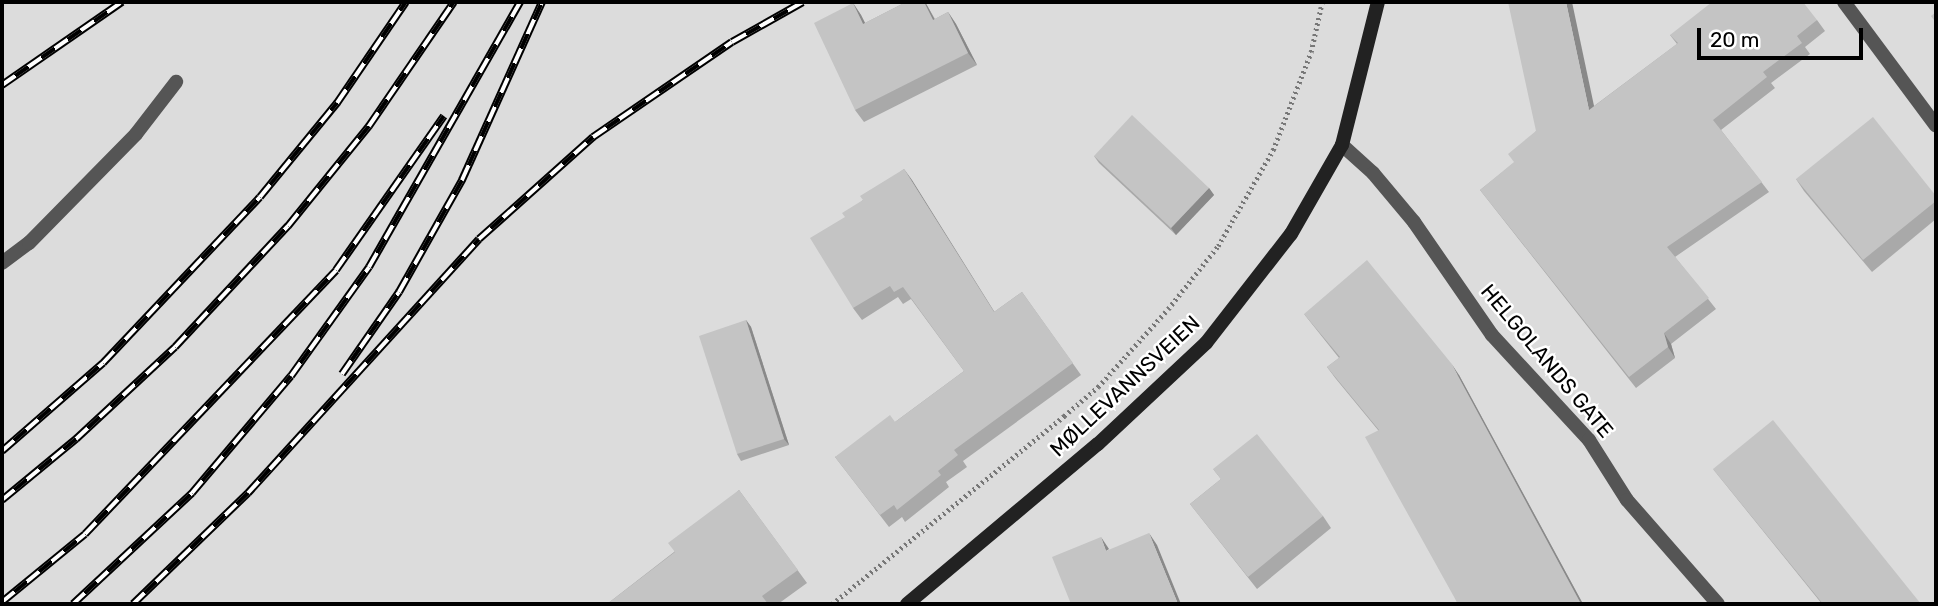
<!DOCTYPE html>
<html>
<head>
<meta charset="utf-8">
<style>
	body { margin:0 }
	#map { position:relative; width:1938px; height:606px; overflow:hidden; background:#fff; font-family:Rubik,sans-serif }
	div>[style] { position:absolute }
	.green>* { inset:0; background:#dcdcdc }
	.path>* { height:4.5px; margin-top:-2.25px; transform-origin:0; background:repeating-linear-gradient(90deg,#777 0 2px,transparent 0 5.5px) }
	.lane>* { height:14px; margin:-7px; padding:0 7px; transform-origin:7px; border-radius:7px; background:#555 }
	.street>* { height:14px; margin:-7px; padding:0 7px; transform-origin:7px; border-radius:7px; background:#555 }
	.secondary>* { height:14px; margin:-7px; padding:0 7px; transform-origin:7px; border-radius:7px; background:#222 }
	.rail>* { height:8px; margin-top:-4px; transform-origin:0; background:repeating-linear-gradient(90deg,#fff 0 16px,#000 0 32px); box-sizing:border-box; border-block:2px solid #000 }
	.wall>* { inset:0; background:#a9a9a9 }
	.shaded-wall>* { inset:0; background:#898989 }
	.building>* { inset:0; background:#c4c4c4 }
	span { translate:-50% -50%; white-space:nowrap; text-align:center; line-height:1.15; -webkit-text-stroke:5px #fff; paint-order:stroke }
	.street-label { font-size:21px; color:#000 }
	.frame { position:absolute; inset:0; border:4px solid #000; pointer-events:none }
	.scale { position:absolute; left:1697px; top:28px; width:166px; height:32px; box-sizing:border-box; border:4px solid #000; border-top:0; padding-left:9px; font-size:21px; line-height:24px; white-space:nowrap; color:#000; -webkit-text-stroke:5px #fff; paint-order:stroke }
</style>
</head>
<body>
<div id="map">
	<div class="green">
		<i style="clip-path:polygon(2px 2px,1936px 2px,1936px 604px,2px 604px)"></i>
	</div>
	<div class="path">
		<i style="left:832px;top:604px;width:299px;rotate:-39deg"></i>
		<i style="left:1064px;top:416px;width:45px;rotate:-40.5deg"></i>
		<i style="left:1098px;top:387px;width:105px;rotate:-48.1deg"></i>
		<i style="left:1168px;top:309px;width:80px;rotate:-51.6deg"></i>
		<i style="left:1218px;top:246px;width:111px;rotate:-60.2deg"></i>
		<i style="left:1273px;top:150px;width:105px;rotate:-68.8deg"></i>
		<i style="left:1311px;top:52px;width:51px;rotate:-77.6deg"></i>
	</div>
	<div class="lane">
		<i style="left:2px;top:263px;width:34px;rotate:-37deg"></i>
		<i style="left:29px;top:243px;width:153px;rotate:-45.5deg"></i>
		<i style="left:136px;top:134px;width:66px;rotate:-52.4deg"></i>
	</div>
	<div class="street">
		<i style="left:1844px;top:2px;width:154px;rotate:53.4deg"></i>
		<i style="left:1342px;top:145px;width:42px;rotate:42.1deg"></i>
		<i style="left:1373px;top:173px;width:64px;rotate:50.1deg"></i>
		<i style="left:1414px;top:222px;width:137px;rotate:55.4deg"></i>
		<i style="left:1492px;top:335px;width:143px;rotate:47.3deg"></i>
		<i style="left:1589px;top:440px;width:71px;rotate:57.7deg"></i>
		<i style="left:1627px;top:500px;width:138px;rotate:48.8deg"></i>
	</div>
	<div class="secondary">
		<i style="left:907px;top:604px;width:249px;rotate:-40deg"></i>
		<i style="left:1098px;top:444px;width:148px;rotate:-43.1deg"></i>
		<i style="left:1206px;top:343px;width:138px;rotate:-52.1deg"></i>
		<i style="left:1291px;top:234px;width:103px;rotate:-60.2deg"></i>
		<i style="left:1342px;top:145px;width:147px;rotate:-75.9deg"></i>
	</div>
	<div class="rail">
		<i style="left:2px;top:85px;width:146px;rotate:-34.7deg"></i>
		<i style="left:342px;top:374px;width:100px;rotate:-55.2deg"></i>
		<i style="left:399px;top:292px;width:129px;rotate:-60.6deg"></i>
		<i style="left:462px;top:180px;width:195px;rotate:-65.8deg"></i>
		<i style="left:2px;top:451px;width:134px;rotate:-41.1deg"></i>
		<i style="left:103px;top:363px;width:228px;rotate:-46.6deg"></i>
		<i style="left:260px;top:197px;width:122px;rotate:-50.7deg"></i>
		<i style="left:337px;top:103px;width:122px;rotate:-55.7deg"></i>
		<i style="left:2px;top:500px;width:96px;rotate:-39.5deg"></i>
		<i style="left:76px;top:439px;width:135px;rotate:-42.9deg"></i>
		<i style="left:175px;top:347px;width:166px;rotate:-47deg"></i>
		<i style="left:288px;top:226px;width:129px;rotate:-51deg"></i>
		<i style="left:369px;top:126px;width:150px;rotate:-55.6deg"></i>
		<i style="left:2px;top:602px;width:107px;rotate:-39.3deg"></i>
		<i style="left:85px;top:534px;width:364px;rotate:-46.4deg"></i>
		<i style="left:336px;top:270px;width:188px;rotate:-55deg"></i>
		<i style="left:73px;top:604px;width:163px;rotate:-43deg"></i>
		<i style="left:192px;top:493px;width:153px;rotate:-49.8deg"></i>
		<i style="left:291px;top:376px;width:134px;rotate:-54.4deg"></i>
		<i style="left:369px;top:267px;width:305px;rotate:-60.3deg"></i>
		<i style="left:133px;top:604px;width:160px;rotate:-44deg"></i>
		<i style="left:248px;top:493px;width:343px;rotate:-47.7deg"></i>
		<i style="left:479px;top:239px;width:153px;rotate:-41.8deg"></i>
		<i style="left:593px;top:137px;width:168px;rotate:-34.4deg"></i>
		<i style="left:732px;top:42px;width:81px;rotate:-29.4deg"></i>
	</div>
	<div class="wall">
		<i style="clip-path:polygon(906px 2px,925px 2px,935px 19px,948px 12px,956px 24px,977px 65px,864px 122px,855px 110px,853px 3px,861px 15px,865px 23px)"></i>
		<i style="clip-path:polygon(1817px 20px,1825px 31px,1805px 47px,1810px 54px,1771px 83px,1775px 88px,1721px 130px,1769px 192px,1675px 257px,1716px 309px,1671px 344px,1675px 358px,1636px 388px,1480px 190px,1514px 163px,1536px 131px,1594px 106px,1677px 44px,1670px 35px)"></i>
		<i style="clip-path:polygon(1094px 156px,1209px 188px,1214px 195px,1176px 235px,1099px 163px)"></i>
		<i style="clip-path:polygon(904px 169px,994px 312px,1022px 292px,1081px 375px,963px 461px,967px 467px,946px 482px,949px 487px,905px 522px,902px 517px,889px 527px,835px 457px,895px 422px,964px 371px,911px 299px,903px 304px,898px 297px,862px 320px,853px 308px,845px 217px,863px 200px)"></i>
		<i style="clip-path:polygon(1796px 179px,1936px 196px,1936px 219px,1872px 272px,1804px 191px)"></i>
		<i style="clip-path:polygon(1304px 314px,1459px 375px,1583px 604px,1458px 604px,1378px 430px,1336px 379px,1327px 367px,1339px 358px)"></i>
		<i style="clip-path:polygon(746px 320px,751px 327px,789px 445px,741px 461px,737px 454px)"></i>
		<i style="clip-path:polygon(1213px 469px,1323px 516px,1331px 528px,1257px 589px,1190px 504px,1221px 479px)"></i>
		<i style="clip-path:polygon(1713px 469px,1921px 604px,1822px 604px)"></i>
		<i style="clip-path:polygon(739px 490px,807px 583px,778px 604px,607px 604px,674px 552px)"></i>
	</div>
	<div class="shaded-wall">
		<i style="clip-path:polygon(924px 2px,925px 2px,928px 7px,941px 32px,933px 20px)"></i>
		<i style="clip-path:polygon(1566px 2px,1572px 2px,1597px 120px,1589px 110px)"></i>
		<i style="clip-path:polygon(853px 3px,861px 15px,871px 35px,863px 24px)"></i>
		<i style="clip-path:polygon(948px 12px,956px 24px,977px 65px,968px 53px)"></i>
		<i style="clip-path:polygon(904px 169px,912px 180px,1002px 324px,994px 312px)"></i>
		<i style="clip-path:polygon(1209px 188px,1214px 195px,1176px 235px,1171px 228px)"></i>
		<i style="clip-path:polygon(746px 320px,751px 327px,789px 445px,784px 439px)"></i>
		<i style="clip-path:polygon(1664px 333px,1671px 344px,1675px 358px,1668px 347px)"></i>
		<i style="clip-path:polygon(1451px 363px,1459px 375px,1583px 604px,1581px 604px)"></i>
		<i style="clip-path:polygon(1149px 533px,1157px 545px,1181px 604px,1178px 604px)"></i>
		<i style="clip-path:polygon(1101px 537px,1109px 549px,1106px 551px)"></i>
	</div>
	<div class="building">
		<i style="clip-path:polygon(906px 2px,924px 2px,933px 20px,948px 12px,968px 53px,855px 110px,814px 23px,853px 3px,863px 24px)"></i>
		<i style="clip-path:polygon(1508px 2px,1566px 2px,1589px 110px,1678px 43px,1670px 35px,1712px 2px,1803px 2px,1817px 20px,1797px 36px,1802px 43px,1763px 72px,1767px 77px,1713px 120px,1762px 182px,1667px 247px,1709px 298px,1664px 333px,1668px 347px,1629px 377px,1480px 190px,1514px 162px,1508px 154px,1536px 131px)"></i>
		<i style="clip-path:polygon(1936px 12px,1936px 23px,1931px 16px)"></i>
		<i style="clip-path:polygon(1132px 115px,1209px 188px,1171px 228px,1094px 156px)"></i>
		<i style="clip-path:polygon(1873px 117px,1936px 196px,1936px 201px,1863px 260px,1796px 179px)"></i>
		<i style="clip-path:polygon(904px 169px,994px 312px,1022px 292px,1073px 363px,954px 450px,958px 455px,938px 471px,941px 475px,897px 510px,894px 505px,880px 515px,835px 457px,890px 415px,895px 422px,964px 371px,903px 287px,894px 292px,890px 286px,853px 308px,810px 238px,845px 217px,842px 213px,863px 200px,860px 196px)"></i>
		<i style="clip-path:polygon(1367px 260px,1451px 363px,1581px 604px,1458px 604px,1365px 437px,1379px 430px,1327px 367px,1340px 357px,1304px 314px)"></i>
		<i style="clip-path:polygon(746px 320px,784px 439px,737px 454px,699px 336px)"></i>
		<i style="clip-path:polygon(1773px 420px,1921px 604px,1823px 604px,1713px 469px)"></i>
		<i style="clip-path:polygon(1257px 434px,1323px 516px,1248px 577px,1190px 504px,1221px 479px,1213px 469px)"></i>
		<i style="clip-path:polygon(739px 490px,798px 570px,762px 596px,768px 604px,607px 604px,675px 552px,668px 543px)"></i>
		<i style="clip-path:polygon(1149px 533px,1178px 604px,1071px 604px,1052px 557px,1101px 537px,1106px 551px)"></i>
	</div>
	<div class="street-label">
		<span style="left:1547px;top:361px;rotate:50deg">HELGOLANDS GATE</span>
		<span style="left:1125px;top:386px;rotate:-43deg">MØLLEVANNSVEIEN</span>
	</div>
	<div class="frame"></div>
	<div class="scale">20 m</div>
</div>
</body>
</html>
